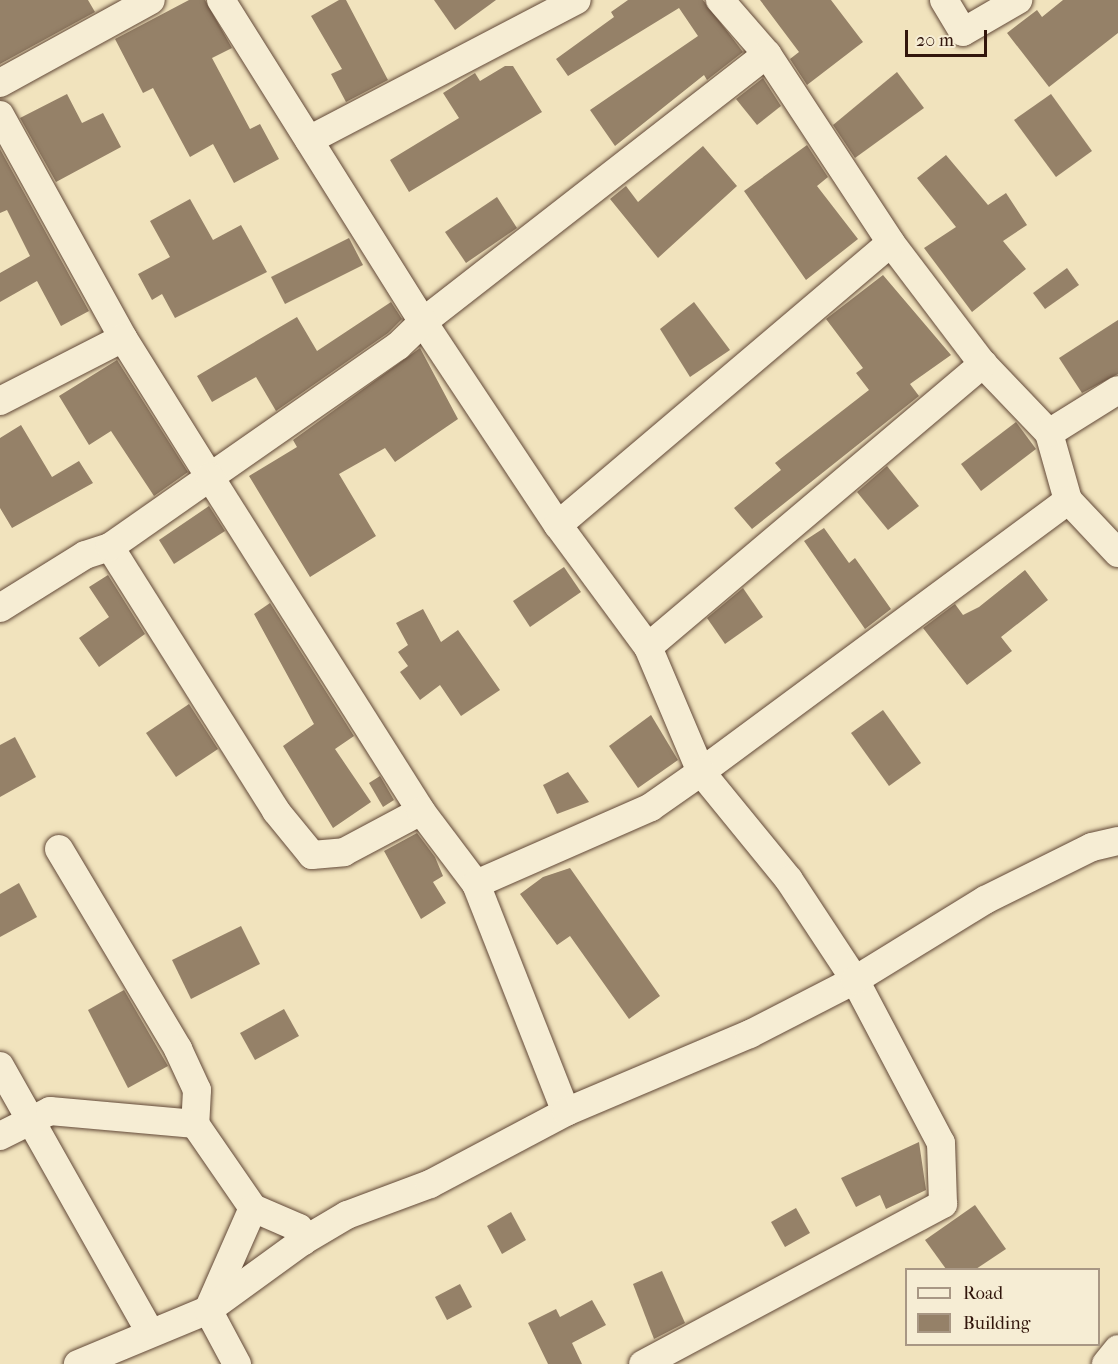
<!DOCTYPE html>
<html>
<head>
<meta charset="utf-8">
<style>
	body { margin:0 }
	#map { position:relative; width:1118px; height:1364px; overflow:hidden; background:#f1e3bd; font-family:"IM FELL French Canon",serif }
	div>[style] { position:absolute }
	.building>* { inset:0; background:#958168 }
	.roads { filter:drop-shadow(0 0 2px #624938) drop-shadow(0 0 2px #624938) }
	.street>* { height:28px; margin:-14px; padding:0 14px; transform-origin:14px; border-radius:14px; background:#f6edd4 }
	span { translate:-50% -50%; white-space:nowrap; text-align:center; line-height:1.15; -webkit-text-stroke:5px #f6edd4; paint-order:stroke }
	.legend { position:absolute; left:905px; top:1268px; width:195px; height:78px; box-sizing:border-box; background:#f6edd4; border:2px solid #a89784; margin:0; padding:8px 10px; list-style:none; font-size:18px; color:#32160c }
	.legend li { display:flex; align-items:center; gap:12px; height:30px }
	.legend b { width:30px; border:2px solid #a89784 }
	.scale { position:absolute; left:905px; top:30px; width:82px; height:27px; box-sizing:border-box; border:3px solid #32160c; border-top:0; padding-left:8px; font-size:18px; line-height:21px; white-space:nowrap; color:#32160c; -webkit-text-stroke:4px #f6edd4; paint-order:stroke }
</style>
</head>
<body>
<div id="map">
	<div class="building">
		<i style="clip-path:polygon(0 0,88px 0,95px 12px,0 64px)"></i>
		<i style="clip-path:polygon(189px 0,205px 0,232px 48px,212px 58px,250px 129px,260px 124px,279px 159px,234px 183px,213px 144px,190px 157px,153px 88px,143px 93px,115px 39px)"></i>
		<i style="clip-path:polygon(339px 0,346px 0,388px 80px,346px 102px,331px 74px,342px 69px,311px 16px)"></i>
		<i style="clip-path:polygon(434px 0,496px 0,455px 30px)"></i>
		<i style="clip-path:polygon(628px 0,703px 0,743px 52px,707px 80px,704px 75px,615px 146px,590px 110px,698px 36px,679px 8px,568px 76px,556px 59px,614px 17px,611px 12px)"></i>
		<i style="clip-path:polygon(760px 0,831px 0,863px 42px,807px 85px,790px 59px,799px 52px)"></i>
		<i style="clip-path:polygon(1063px 0,1118px 0,1118px 33px,1049px 87px,1007px 33px,1037px 10px,1042px 17px)"></i>
		<i style="clip-path:polygon(505px 66px,513px 66px,542px 112px,409px 192px,390px 160px,459px 118px,443px 93px,475px 73px,480px 81px)"></i>
		<i style="clip-path:polygon(897px 72px,924px 108px,855px 158px,833px 125px)"></i>
		<i style="clip-path:polygon(763px 78px,781px 106px,757px 125px,736px 99px)"></i>
		<i style="clip-path:polygon(67px 94px,82px 123px,103px 113px,121px 147px,56px 182px,20px 118px)"></i>
		<i style="clip-path:polygon(1051px 94px,1092px 151px,1056px 177px,1014px 120px)"></i>
		<i style="clip-path:polygon(807px 145px,828px 177px,817px 186px,858px 239px,806px 280px,744px 191px)"></i>
		<i style="clip-path:polygon(703px 146px,737px 186px,658px 258px,610px 199px,626px 186px,638px 202px)"></i>
		<i style="clip-path:polygon(0 149px,89px 311px,61px 326px,37px 281px,0 302px,0 273px,30px 256px,7px 210px,0 213px)"></i>
		<i style="clip-path:polygon(946px 155px,988px 205px,1006px 193px,1027px 225px,1003px 241px,1026px 269px,972px 312px,924px 248px,956px 227px,917px 178px)"></i>
		<i style="clip-path:polygon(497px 197px,517px 228px,466px 263px,445px 232px)"></i>
		<i style="clip-path:polygon(190px 199px,213px 240px,241px 225px,267px 272px,175px 318px,162px 294px,152px 300px,138px 274px,170px 257px,150px 221px)"></i>
		<i style="clip-path:polygon(349px 238px,363px 265px,285px 304px,271px 277px)"></i>
		<i style="clip-path:polygon(1067px 268px,1079px 285px,1045px 309px,1033px 293px)"></i>
		<i style="clip-path:polygon(883px 275px,951px 355px,910px 384px,919px 396px,752px 529px,734px 508px,781px 470px,775px 463px,869px 390px,856px 373px,863px 368px,826px 319px)"></i>
		<i style="clip-path:polygon(391px 302px,402px 319px,388px 333px,276px 411px,256px 377px,212px 402px,197px 376px,297px 317px,317px 351px)"></i>
		<i style="clip-path:polygon(694px 302px,730px 350px,690px 377px,660px 329px)"></i>
		<i style="clip-path:polygon(1118px 320px,1118px 374px,1082px 393px,1059px 358px)"></i>
		<i style="clip-path:polygon(420px 348px,458px 419px,395px 462px,385px 448px,339px 474px,376px 536px,310px 577px,249px 476px,297px 447px,293px 440px)"></i>
		<i style="clip-path:polygon(117px 360px,188px 472px,154px 496px,111px 431px,89px 445px,59px 396px)"></i>
		<i style="clip-path:polygon(1016px 422px,1036px 449px,981px 491px,961px 464px)"></i>
		<i style="clip-path:polygon(21px 425px,52px 477px,79px 461px,93px 483px,12px 528px,0 508px,0 438px)"></i>
		<i style="clip-path:polygon(887px 466px,919px 506px,888px 530px,857px 492px)"></i>
		<i style="clip-path:polygon(209px 506px,225px 531px,174px 564px,159px 540px)"></i>
		<i style="clip-path:polygon(824px 528px,849px 563px,855px 558px,891px 609px,865px 629px,804px 541px)"></i>
		<i style="clip-path:polygon(564px 567px,581px 592px,530px 627px,513px 601px)"></i>
		<i style="clip-path:polygon(1025px 570px,1048px 600px,1001px 637px,1012px 651px,967px 685px,923px 628px,955px 604px,963px 615px,979px 607px)"></i>
		<i style="clip-path:polygon(108px 575px,145px 634px,99px 667px,79px 638px,109px 617px,89px 587px)"></i>
		<i style="clip-path:polygon(743px 588px,763px 617px,725px 644px,707px 618px)"></i>
		<i style="clip-path:polygon(270px 603px,354px 736px,335px 749px,371px 802px,333px 828px,283px 746px,314px 724px,254px 614px)"></i>
		<i style="clip-path:polygon(423px 609px,441px 642px,458px 630px,500px 690px,461px 716px,440px 685px,420px 700px,400px 672px,408px 666px,398px 652px,408px 645px,396px 623px)"></i>
		<i style="clip-path:polygon(189px 704px,218px 749px,176px 777px,146px 733px)"></i>
		<i style="clip-path:polygon(883px 710px,921px 763px,889px 786px,851px 733px)"></i>
		<i style="clip-path:polygon(651px 715px,678px 760px,638px 788px,609px 746px)"></i>
		<i style="clip-path:polygon(15px 737px,36px 777px,0 797px,0 745px)"></i>
		<i style="clip-path:polygon(568px 772px,589px 802px,557px 814px,543px 785px)"></i>
		<i style="clip-path:polygon(380px 776px,394px 800px,383px 807px,369px 783px)"></i>
		<i style="clip-path:polygon(417px 833px,435px 857px,443px 876px,433px 882px,446px 903px,421px 919px,384px 851px)"></i>
		<i style="clip-path:polygon(570px 868px,660px 996px,629px 1019px,570px 936px,557px 945px,520px 894px,543px 877px)"></i>
		<i style="clip-path:polygon(19px 883px,37px 917px,0 937px,0 894px)"></i>
		<i style="clip-path:polygon(241px 926px,260px 964px,191px 999px,172px 960px)"></i>
		<i style="clip-path:polygon(124px 990px,168px 1066px,128px 1088px,88px 1010px)"></i>
		<i style="clip-path:polygon(284px 1009px,299px 1036px,255px 1060px,240px 1033px)"></i>
		<i style="clip-path:polygon(919px 1142px,926px 1190px,886px 1209px,880px 1195px,856px 1207px,841px 1178px)"></i>
		<i style="clip-path:polygon(975px 1205px,1006px 1249px,976px 1269px,946px 1269px,925px 1240px)"></i>
		<i style="clip-path:polygon(796px 1208px,810px 1233px,785px 1247px,771px 1222px)"></i>
		<i style="clip-path:polygon(511px 1212px,526px 1240px,502px 1254px,487px 1226px)"></i>
		<i style="clip-path:polygon(662px 1271px,685px 1323px,654px 1339px,633px 1284px)"></i>
		<i style="clip-path:polygon(460px 1284px,472px 1307px,447px 1320px,435px 1297px)"></i>
		<i style="clip-path:polygon(592px 1300px,606px 1325px,572px 1343px,582px 1364px,548px 1364px,528px 1323px,556px 1309px,560px 1317px)"></i>
	</div>
	<div class="roads">
		<div class="street">
			<i style="left:720px;top:0;width:72px;rotate:49deg"></i>
			<i style="left:767px;top:54px;width:226px;rotate:56.7deg"></i>
			<i style="left:891px;top:243px;width:152px;rotate:52.8deg"></i>
			<i style="left:983px;top:364px;width:95px;rotate:46.3deg"></i>
			<i style="left:1049px;top:433px;width:70px;rotate:74.2deg"></i>
			<i style="left:1068px;top:500px;width:73px;rotate:46.7deg"></i>
			<i style="left:944px;top:0;width:37px;rotate:59deg"></i>
			<i style="left:963px;top:32px;width:64px;rotate:-30.2deg"></i>
			<i style="left:767px;top:54px;width:436px;rotate:142.1deg"></i>
			<i style="left:423px;top:322px;width:244px;rotate:56.4deg"></i>
			<i style="left:558px;top:525px;width:152px;rotate:53.6deg"></i>
			<i style="left:648px;top:647px;width:136px;rotate:67deg"></i>
			<i style="left:701px;top:772px;width:457px;rotate:-36.5deg"></i>
			<i style="left:0;top:83px;width:172px;rotate:-28.8deg"></i>
			<i style="left:0;top:115px;width:255px;rotate:61.1deg"></i>
			<i style="left:123px;top:338px;width:164px;rotate:58deg"></i>
			<i style="left:210px;top:477px;width:229px;rotate:-34.9deg"></i>
			<i style="left:398px;top:346px;width:35px;rotate:-44deg"></i>
			<i style="left:423px;top:322px;width:380px;rotate:-122.1deg"></i>
			<i style="left:309px;top:140px;width:302px;rotate:-27.6deg"></i>
			<i style="left:0;top:401px;width:138px;rotate:-27.1deg"></i>
			<i style="left:1049px;top:433px;width:81px;rotate:-31.9deg"></i>
			<i style="left:558px;top:525px;width:436px;rotate:-40.3deg"></i>
			<i style="left:110px;top:547px;width:312px;rotate:57.8deg"></i>
			<i style="left:276px;top:811px;width:57px;rotate:50.7deg"></i>
			<i style="left:312px;top:855px;width:32px;rotate:-5deg"></i>
			<i style="left:344px;top:852px;width:87px;rotate:-28deg"></i>
			<i style="left:0;top:608px;width:100px;rotate:-31.9deg"></i>
			<i style="left:85px;top:555px;width:26px;rotate:-18deg"></i>
			<i style="left:110px;top:547px;width:122px;rotate:-35deg"></i>
			<i style="left:210px;top:477px;width:395px;rotate:57.7deg"></i>
			<i style="left:421px;top:811px;width:91px;rotate:53deg"></i>
			<i style="left:476px;top:884px;width:245px;rotate:68.5deg"></i>
			<i style="left:648px;top:647px;width:439px;rotate:-40.2deg"></i>
			<i style="left:59px;top:849px;width:233px;rotate:59.2deg"></i>
			<i style="left:178px;top:1049px;width:45px;rotate:65.1deg"></i>
			<i style="left:197px;top:1090px;width:34px;rotate:93deg"></i>
			<i style="left:476px;top:884px;width:191px;rotate:-23.7deg"></i>
			<i style="left:651px;top:807px;width:61px;rotate:-35deg"></i>
			<i style="left:701px;top:772px;width:139px;rotate:50.8deg"></i>
			<i style="left:789px;top:880px;width:120px;rotate:56.6deg"></i>
			<i style="left:855px;top:980px;width:184px;rotate:62.2deg"></i>
			<i style="left:941px;top:1143px;width:61px;rotate:88.1deg"></i>
			<i style="left:943px;top:1204px;width:340px;rotate:151.9deg"></i>
			<i style="left:0;top:1066px;width:303px;rotate:60.6deg"></i>
			<i style="left:0;top:1136px;width:56px;rotate:-26.6deg"></i>
			<i style="left:50px;top:1111px;width:146px;rotate:5.1deg"></i>
			<i style="left:195px;top:1124px;width:102px;rotate:55.4deg"></i>
			<i style="left:253px;top:1208px;width:111px;rotate:113.8deg"></i>
			<i style="left:208px;top:1310px;width:141px;rotate:157.4deg"></i>
			<i style="left:253px;top:1208px;width:50px;rotate:23.5deg"></i>
			<i style="left:299px;top:1228px;width:14px;rotate:73deg"></i>
			<i style="left:303px;top:1241px;width:51px;rotate:-30.6deg"></i>
			<i style="left:347px;top:1215px;width:89px;rotate:-20.5deg"></i>
			<i style="left:430px;top:1184px;width:154px;rotate:-27.9deg"></i>
			<i style="left:566px;top:1112px;width:200px;rotate:-23deg"></i>
			<i style="left:750px;top:1034px;width:118px;rotate:-27.2deg"></i>
			<i style="left:855px;top:980px;width:153px;rotate:-31.6deg"></i>
			<i style="left:985px;top:900px;width:119px;rotate:-26.4deg"></i>
			<i style="left:1092px;top:847px;width:27px;rotate:-13deg"></i>
			<i style="left:237px;top:1364px;width:61px;rotate:-118.2deg"></i>
			<i style="left:208px;top:1310px;width:117px;rotate:-36deg"></i>
			<i style="left:1106px;top:1364px;width:19px;rotate:-51deg"></i>
		</div>
	</div>
	<ul class="legend">
	<li><b style="height:8px;background:#f6edd4"></b>Road</li>
	<li><b style="height:16px;background:#958168"></b>Building</li>
	</ul>
	<div class="scale">20 m</div>
</div>
</body>
</html>
